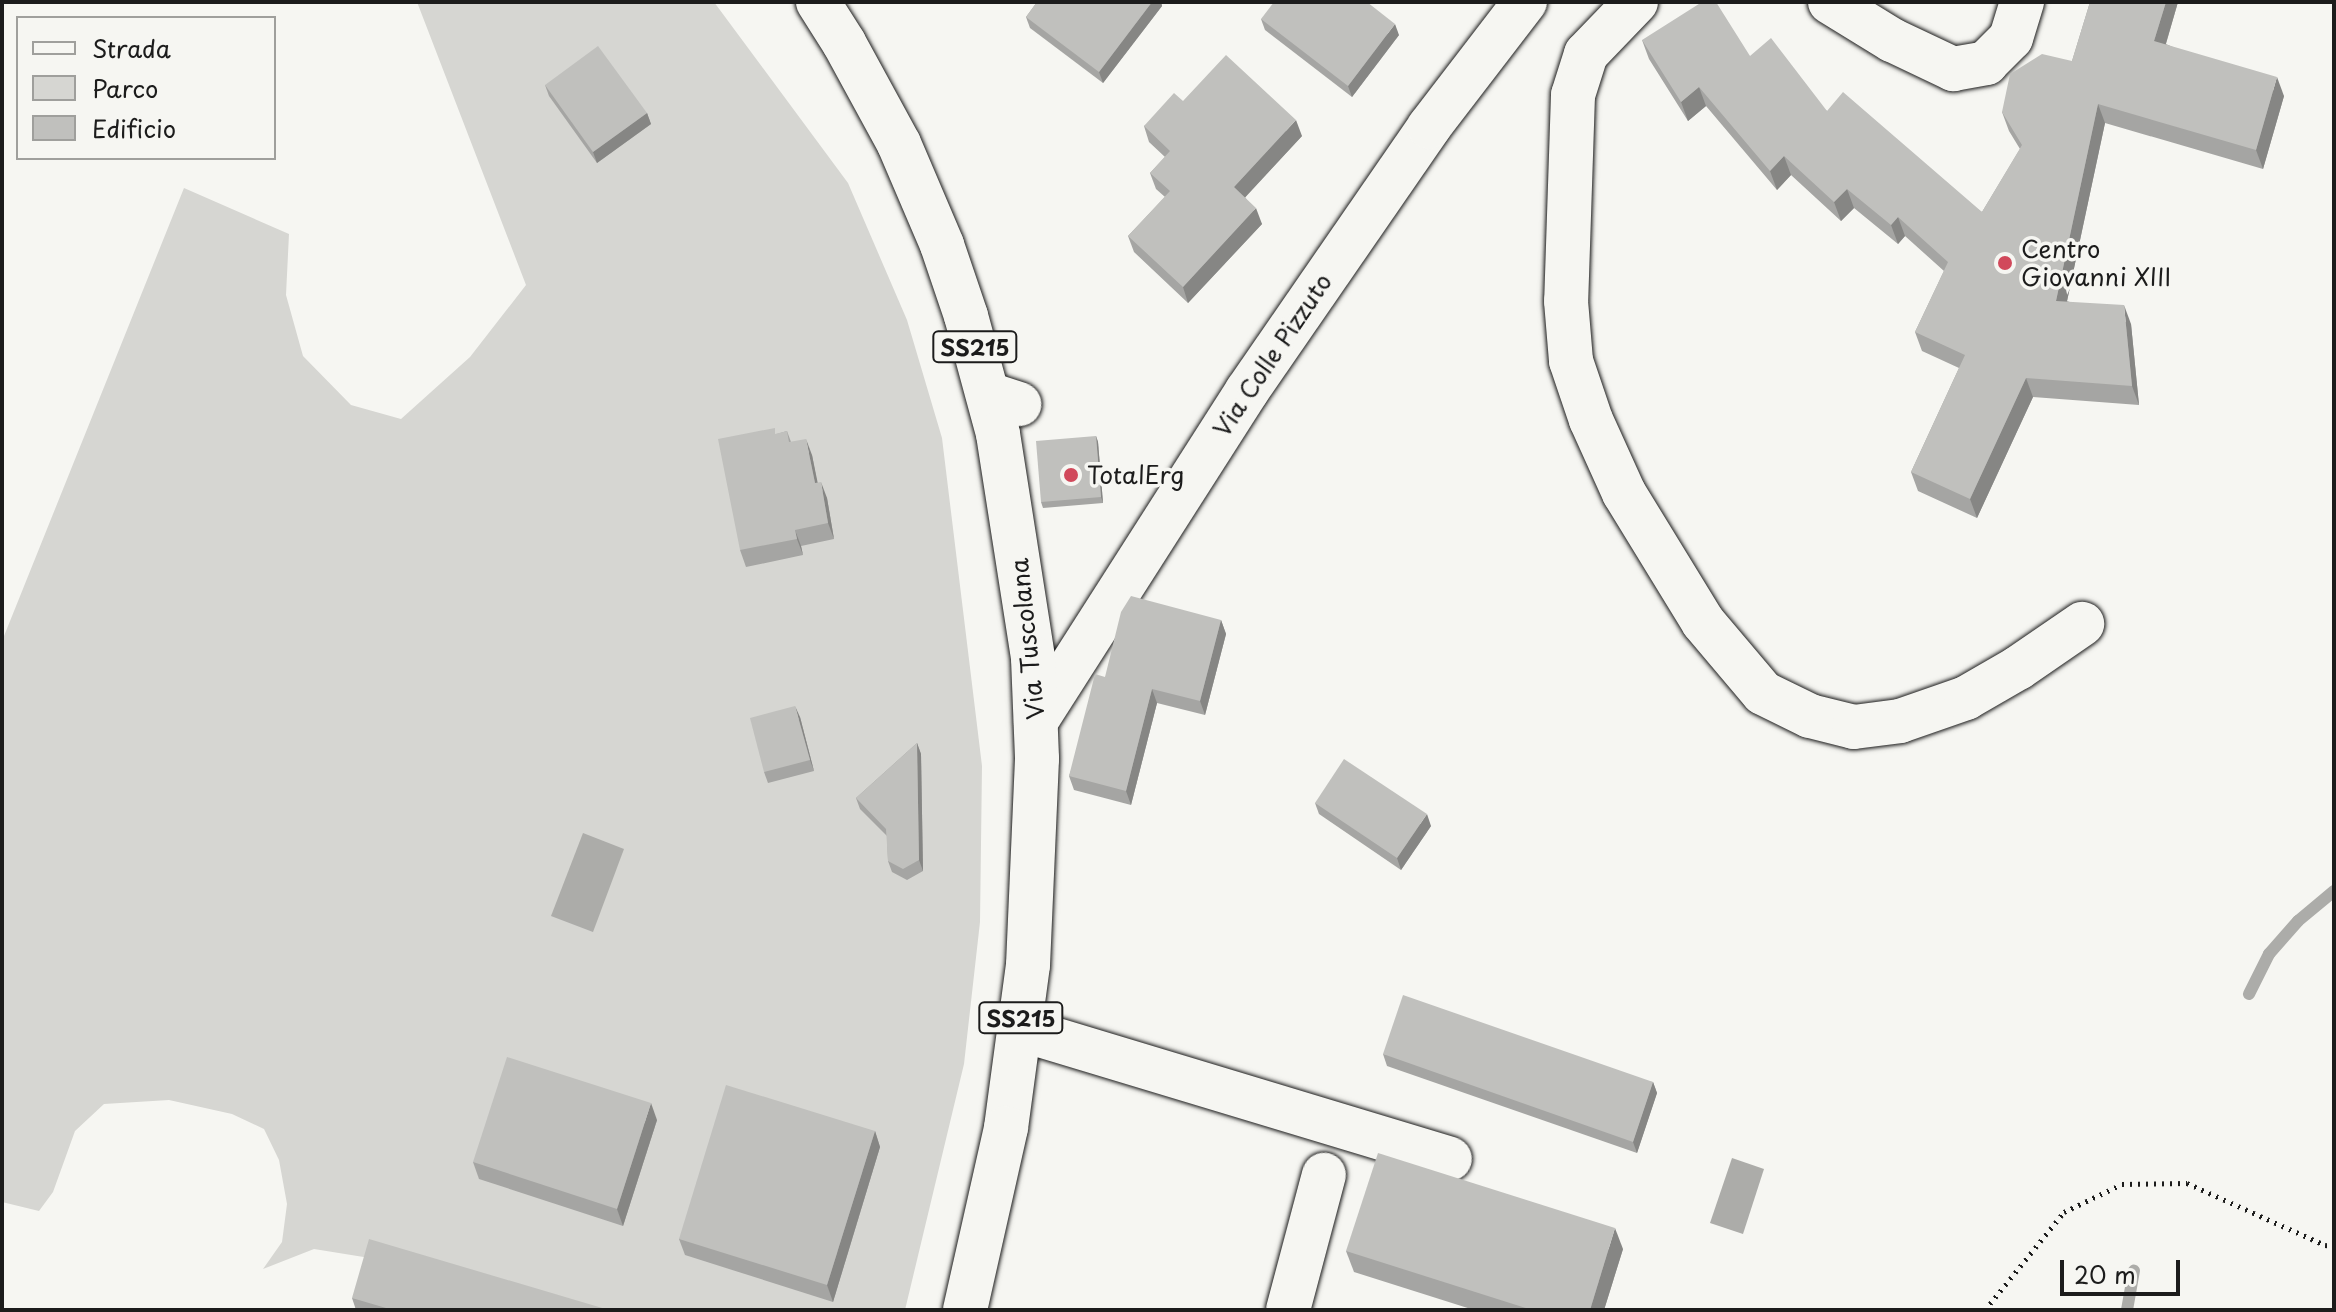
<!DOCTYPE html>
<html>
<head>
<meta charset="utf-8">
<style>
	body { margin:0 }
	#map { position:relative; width:2336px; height:1312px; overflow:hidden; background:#f6f6f2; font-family:"Playpen Sans",sans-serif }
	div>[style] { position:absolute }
	.green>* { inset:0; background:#d6d6d2 }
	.water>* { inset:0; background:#acaca9 }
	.stream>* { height:12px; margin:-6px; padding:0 6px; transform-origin:6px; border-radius:6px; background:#acaca9 }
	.path>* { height:5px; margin-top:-2.5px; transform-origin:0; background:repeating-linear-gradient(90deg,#1c1c1c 0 2px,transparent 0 8px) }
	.roads { filter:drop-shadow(0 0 2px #1c1c1c) drop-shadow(0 0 2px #1c1c1c) }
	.minor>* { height:44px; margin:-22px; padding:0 22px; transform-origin:22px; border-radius:22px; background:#f6f6f2 }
	.major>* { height:44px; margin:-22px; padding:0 22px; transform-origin:22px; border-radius:22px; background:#f6f6f2 }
	.wall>* { inset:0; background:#a5a5a3 }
	.shaded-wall>* { inset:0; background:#868684 }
	.building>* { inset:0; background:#c0c0bd }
	.dots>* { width:22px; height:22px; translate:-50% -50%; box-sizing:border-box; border:4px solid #f6f6f2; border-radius:50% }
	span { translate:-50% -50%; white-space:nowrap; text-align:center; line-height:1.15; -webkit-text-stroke:7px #f6f6f2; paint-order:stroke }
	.shield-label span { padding:2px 6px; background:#f6f6f2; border:2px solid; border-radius:6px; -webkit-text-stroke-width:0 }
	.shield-label { font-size:22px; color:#1c1c1c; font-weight:700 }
	.poi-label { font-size:24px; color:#1c1c1c }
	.left { translate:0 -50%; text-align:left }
	.street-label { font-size:24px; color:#1c1c1c }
	.frame { position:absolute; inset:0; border:4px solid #1c1c1c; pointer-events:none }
	.legend { position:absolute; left:16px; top:16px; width:260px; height:144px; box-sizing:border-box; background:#f6f6f2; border:2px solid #9f9f9c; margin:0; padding:10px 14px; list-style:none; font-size:24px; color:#1c1c1c }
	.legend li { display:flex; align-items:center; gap:16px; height:40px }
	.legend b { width:40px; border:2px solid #9f9f9c }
	.scale { position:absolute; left:2060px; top:1260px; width:120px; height:36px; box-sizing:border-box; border:4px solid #1c1c1c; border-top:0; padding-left:10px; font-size:24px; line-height:28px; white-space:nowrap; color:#1c1c1c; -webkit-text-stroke:6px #f6f6f2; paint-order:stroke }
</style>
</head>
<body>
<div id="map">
	<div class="green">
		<i style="clip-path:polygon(417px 2px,714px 2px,848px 183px,907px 320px,942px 438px,982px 766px,980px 922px,964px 1064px,905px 1310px,362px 1310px,376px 1259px,314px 1249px,263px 1269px,282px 1242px,287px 1204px,279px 1160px,264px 1129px,232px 1114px,169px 1100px,104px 1104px,75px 1131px,53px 1192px,39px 1211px,2px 1202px,2px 641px,184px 188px,289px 234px,286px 295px,303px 356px,351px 405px,401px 419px,470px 357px,526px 285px)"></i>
	</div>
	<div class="water">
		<i style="clip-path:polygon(583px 833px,624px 849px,593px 932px,551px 916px)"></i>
		<i style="clip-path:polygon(1732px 1158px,1764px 1169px,1743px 1234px,1710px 1223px)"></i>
	</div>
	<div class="stream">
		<i style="left:2249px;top:994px;width:45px;rotate:-63.4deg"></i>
		<i style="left:2269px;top:954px;width:44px;rotate:-48.7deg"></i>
		<i style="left:2298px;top:921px;width:47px;rotate:-39.8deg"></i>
		<i style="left:2127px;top:1310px;width:40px;rotate:-80deg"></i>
	</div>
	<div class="path">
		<i style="left:1985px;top:1310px;width:126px;rotate:-51.1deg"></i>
		<i style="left:2064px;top:1212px;width:64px;rotate:-25.8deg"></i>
		<i style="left:2122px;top:1184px;width:65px;rotate:-0.9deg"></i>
		<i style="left:2187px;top:1183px;width:151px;rotate:24.2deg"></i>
		<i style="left:2325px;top:1245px;width:9px;rotate:6deg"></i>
	</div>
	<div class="roads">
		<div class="minor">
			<i style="left:1636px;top:2px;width:72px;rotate:133.9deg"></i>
			<i style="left:1586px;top:54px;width:43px;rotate:107.6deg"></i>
			<i style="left:1573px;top:95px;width:206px;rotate:91.9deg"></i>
			<i style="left:1566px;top:301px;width:60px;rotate:85.2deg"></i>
			<i style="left:1571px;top:361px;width:62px;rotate:71.3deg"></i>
			<i style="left:1591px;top:420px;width:80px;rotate:65.7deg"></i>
			<i style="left:1624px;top:493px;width:151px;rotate:58.5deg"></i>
			<i style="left:1703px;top:622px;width:93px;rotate:49.8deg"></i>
			<i style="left:1763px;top:693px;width:52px;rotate:26.1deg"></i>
			<i style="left:1810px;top:716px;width:45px;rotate:14deg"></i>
			<i style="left:1854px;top:727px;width:46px;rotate:-7.4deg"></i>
			<i style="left:1900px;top:721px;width:70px;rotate:-19.2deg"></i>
			<i style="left:1966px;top:698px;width:60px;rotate:-30deg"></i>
			<i style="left:2018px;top:668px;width:78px;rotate:-34.5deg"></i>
			<i style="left:1830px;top:2px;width:73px;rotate:31.5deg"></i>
			<i style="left:1892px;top:40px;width:68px;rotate:25.4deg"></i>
			<i style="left:1953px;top:69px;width:34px;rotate:-10deg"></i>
			<i style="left:1986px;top:63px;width:35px;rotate:-45deg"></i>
			<i style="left:2011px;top:38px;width:38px;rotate:-73deg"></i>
			<i style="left:988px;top:394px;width:33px;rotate:18deg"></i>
			<i style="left:1036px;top:721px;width:392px;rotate:-57.4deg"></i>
			<i style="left:1247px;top:391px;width:321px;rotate:-55.4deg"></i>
			<i style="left:1429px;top:127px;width:158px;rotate:-52.5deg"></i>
			<i style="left:1020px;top:1029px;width:449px;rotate:16.8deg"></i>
			<i style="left:1288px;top:1310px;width:140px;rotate:-75.1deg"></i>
		</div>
		<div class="major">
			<i style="left:818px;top:2px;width:49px;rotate:57.6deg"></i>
			<i style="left:844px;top:43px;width:115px;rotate:61.4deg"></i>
			<i style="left:899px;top:144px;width:110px;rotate:66.9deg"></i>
			<i style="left:942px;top:245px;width:75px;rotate:71.3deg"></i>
			<i style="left:966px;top:316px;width:122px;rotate:74.8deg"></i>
			<i style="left:998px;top:434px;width:227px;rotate:81.1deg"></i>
			<i style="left:1033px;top:658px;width:101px;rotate:87.7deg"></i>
			<i style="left:1037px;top:759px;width:206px;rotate:92.5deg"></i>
			<i style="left:1028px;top:965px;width:164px;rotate:97.7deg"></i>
			<i style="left:1006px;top:1128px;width:187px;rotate:102.7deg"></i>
		</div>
	</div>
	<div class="wall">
		<i style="clip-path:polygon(1037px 2px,1161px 2px,1162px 6px,1103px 83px,1030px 28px,1026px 17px)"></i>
		<i style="clip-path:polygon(2090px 2px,2178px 2px,2166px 44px,2284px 96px,2263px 169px,2105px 123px,2067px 301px,2131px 324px,2139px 405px,2033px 397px,1977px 518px,1918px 491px,1911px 472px,1959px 368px,1922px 351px,1915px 332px,1944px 271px,1905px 236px,1898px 244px,1854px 208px,1841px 221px,1791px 175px,1777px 190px,1706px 106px,1688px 121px,1649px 59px,1642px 40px,1750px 56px,1827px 111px,1982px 212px,2020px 149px,2009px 131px,2002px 112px,2072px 61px)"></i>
		<i style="clip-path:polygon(1261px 19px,1399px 35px,1352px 97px,1265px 30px)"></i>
		<i style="clip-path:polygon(545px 85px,647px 113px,651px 124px,597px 163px,549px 96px)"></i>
		<i style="clip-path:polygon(1183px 101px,1302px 136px,1245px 197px,1262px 224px,1188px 303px,1134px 252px,1128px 236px,1165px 197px,1156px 189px,1150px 173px,1165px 157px,1149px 142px,1144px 126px)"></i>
		<i style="clip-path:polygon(787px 431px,791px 442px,812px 455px,817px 482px,827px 498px,834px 539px,801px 546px,803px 555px,746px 567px,740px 550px,777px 434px)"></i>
		<i style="clip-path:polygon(1096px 436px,1098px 442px,1103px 503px,1043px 508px,1041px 502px)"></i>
		<i style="clip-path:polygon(1221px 620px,1226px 634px,1205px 715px,1157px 703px,1131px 805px,1074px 790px,1069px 776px,1105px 677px)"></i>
		<i style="clip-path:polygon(800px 717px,814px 771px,768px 783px,764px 772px)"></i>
		<i style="clip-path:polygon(917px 743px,921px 754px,923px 871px,907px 880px,892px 872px,888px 861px,887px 836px,860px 809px,856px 798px)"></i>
		<i style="clip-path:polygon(1315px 803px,1431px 826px,1401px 870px,1319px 814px)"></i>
		<i style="clip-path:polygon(1383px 1054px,1653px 1082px,1657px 1093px,1637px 1153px,1387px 1066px)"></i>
		<i style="clip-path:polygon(657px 1120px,623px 1226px,479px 1179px,473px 1162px)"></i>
		<i style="clip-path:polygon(875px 1131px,880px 1147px,833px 1302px,685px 1255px,679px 1239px)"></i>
		<i style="clip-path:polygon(1623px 1249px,1604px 1310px,1474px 1310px,1354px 1272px,1346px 1251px)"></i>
		<i style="clip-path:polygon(352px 1298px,609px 1310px,356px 1310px)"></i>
	</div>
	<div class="shaded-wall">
		<i style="clip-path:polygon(1152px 2px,1161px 2px,1162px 6px,1103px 83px,1099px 72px)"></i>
		<i style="clip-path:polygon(2166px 2px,2178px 2px,2161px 60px,2154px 41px)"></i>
		<i style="clip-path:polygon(1395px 24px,1399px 35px,1352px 97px,1348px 86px)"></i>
		<i style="clip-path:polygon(2277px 77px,2284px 96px,2263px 169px,2256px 150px)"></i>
		<i style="clip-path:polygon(1699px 87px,1706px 106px,1688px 121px,1681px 102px)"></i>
		<i style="clip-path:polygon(2098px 104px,2105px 123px,2063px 320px,2056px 301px)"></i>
		<i style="clip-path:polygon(647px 113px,651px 124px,597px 163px,593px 152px)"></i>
		<i style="clip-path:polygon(1296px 120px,1302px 136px,1240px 203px,1234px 187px)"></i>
		<i style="clip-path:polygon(1784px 156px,1791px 175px,1777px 190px,1770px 171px)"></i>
		<i style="clip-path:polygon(1847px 189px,1854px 208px,1841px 221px,1834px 202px)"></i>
		<i style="clip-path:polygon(1256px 208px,1262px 224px,1188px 303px,1183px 287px)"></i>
		<i style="clip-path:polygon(1898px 217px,1905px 236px,1898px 244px,1891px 225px)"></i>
		<i style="clip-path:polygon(2124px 305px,2131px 324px,2139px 405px,2132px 386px)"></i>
		<i style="clip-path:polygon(2026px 378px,2033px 397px,1977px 518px,1970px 499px)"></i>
		<i style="clip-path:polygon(1096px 436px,1098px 442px,1103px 503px,1101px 497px)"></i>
		<i style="clip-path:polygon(806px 439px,812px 455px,821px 499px,815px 483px)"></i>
		<i style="clip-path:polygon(821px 482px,827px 498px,834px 539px,828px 523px)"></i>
		<i style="clip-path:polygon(795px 530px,801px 546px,803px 555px,797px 539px)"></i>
		<i style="clip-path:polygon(1221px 620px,1226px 634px,1205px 715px,1200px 701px)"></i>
		<i style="clip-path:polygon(1152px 689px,1157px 703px,1131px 805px,1126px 791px)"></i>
		<i style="clip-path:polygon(795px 706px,800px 717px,814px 771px,810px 760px)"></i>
		<i style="clip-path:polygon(917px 743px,921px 754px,923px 871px,919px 860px)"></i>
		<i style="clip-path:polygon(1427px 814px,1431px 826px,1401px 870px,1397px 858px)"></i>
		<i style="clip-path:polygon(1653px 1082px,1657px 1093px,1637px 1153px,1633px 1142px)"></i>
		<i style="clip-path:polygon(651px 1103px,657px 1120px,623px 1226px,617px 1209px)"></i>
		<i style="clip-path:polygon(875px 1131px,880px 1147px,833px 1302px,827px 1285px)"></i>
		<i style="clip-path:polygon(1615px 1228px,1623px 1249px,1604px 1310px,1590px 1310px)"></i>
	</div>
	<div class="building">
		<i style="clip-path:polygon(1037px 2px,1152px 2px,1099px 72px,1026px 17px)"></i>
		<i style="clip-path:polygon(1274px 2px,1367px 2px,1395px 24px,1348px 86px,1261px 19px)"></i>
		<i style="clip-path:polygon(1702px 2px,1716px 2px,1750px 56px,1771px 38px,1827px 111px,1843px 92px,1982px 212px,2022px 145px,2002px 112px,2010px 74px,2042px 54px,2072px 61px,2090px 2px,2166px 2px,2154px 41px,2277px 77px,2256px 150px,2098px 104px,2056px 301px,2124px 305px,2132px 386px,2026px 378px,1970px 499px,1911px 472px,1965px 355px,1915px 332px,1948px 262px,1898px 217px,1891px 225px,1847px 189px,1834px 202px,1784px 156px,1770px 171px,1699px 87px,1681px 102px,1642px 40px)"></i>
		<i style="clip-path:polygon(598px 46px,647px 113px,593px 152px,545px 85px)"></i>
		<i style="clip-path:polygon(1226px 55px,1296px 120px,1234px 187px,1256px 208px,1183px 287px,1128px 236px,1170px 191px,1150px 173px,1170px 151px,1144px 126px,1174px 93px,1183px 101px)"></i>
		<i style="clip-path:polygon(775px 428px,775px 434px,787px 431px,789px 442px,806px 439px,815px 483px,821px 482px,828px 523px,795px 530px,797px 539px,740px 550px,718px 439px)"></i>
		<i style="clip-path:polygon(1096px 436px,1101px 497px,1041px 502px,1036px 441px)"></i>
		<i style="clip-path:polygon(1131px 596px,1221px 620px,1200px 701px,1152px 689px,1126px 791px,1069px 776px,1095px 674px,1105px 677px,1121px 612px)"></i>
		<i style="clip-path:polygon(795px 706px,810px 760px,764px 772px,750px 718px)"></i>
		<i style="clip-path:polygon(917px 743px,919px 860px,903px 869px,888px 861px,886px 829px,856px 798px)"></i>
		<i style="clip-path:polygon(1344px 759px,1427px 814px,1397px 858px,1315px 803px)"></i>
		<i style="clip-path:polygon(1403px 995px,1653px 1082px,1633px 1142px,1383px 1054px)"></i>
		<i style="clip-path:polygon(507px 1057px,651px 1103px,617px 1209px,473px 1162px)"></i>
		<i style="clip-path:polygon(726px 1085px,875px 1131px,827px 1285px,679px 1239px)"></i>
		<i style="clip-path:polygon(1378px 1153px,1615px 1228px,1590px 1310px,1532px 1310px,1346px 1251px)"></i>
		<i style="clip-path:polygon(369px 1239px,609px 1310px,386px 1310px,386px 1308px,352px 1298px)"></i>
	</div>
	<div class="dots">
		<i style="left:2005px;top:263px;background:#d1495b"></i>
		<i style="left:1071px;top:475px;background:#d1495b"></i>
	</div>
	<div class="shield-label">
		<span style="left:975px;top:347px">SS215</span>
		<span style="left:1021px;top:1018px">SS215</span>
	</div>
	<div class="poi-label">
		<span class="left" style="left:2021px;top:263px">Centro<br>Giovanni XIII</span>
		<span class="left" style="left:1087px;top:475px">TotalErg</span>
	</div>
	<div class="street-label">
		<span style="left:1272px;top:355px;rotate:-56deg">Via Colle Pizzuto</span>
		<span style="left:1027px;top:639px;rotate:-96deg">Via Tuscolana</span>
	</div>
	<div class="frame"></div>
	<ul class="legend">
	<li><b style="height:10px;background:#f6f6f2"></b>Strada</li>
	<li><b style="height:22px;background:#d6d6d2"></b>Parco</li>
	<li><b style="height:22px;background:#c0c0bd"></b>Edificio</li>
	</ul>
	<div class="scale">20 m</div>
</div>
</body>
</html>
